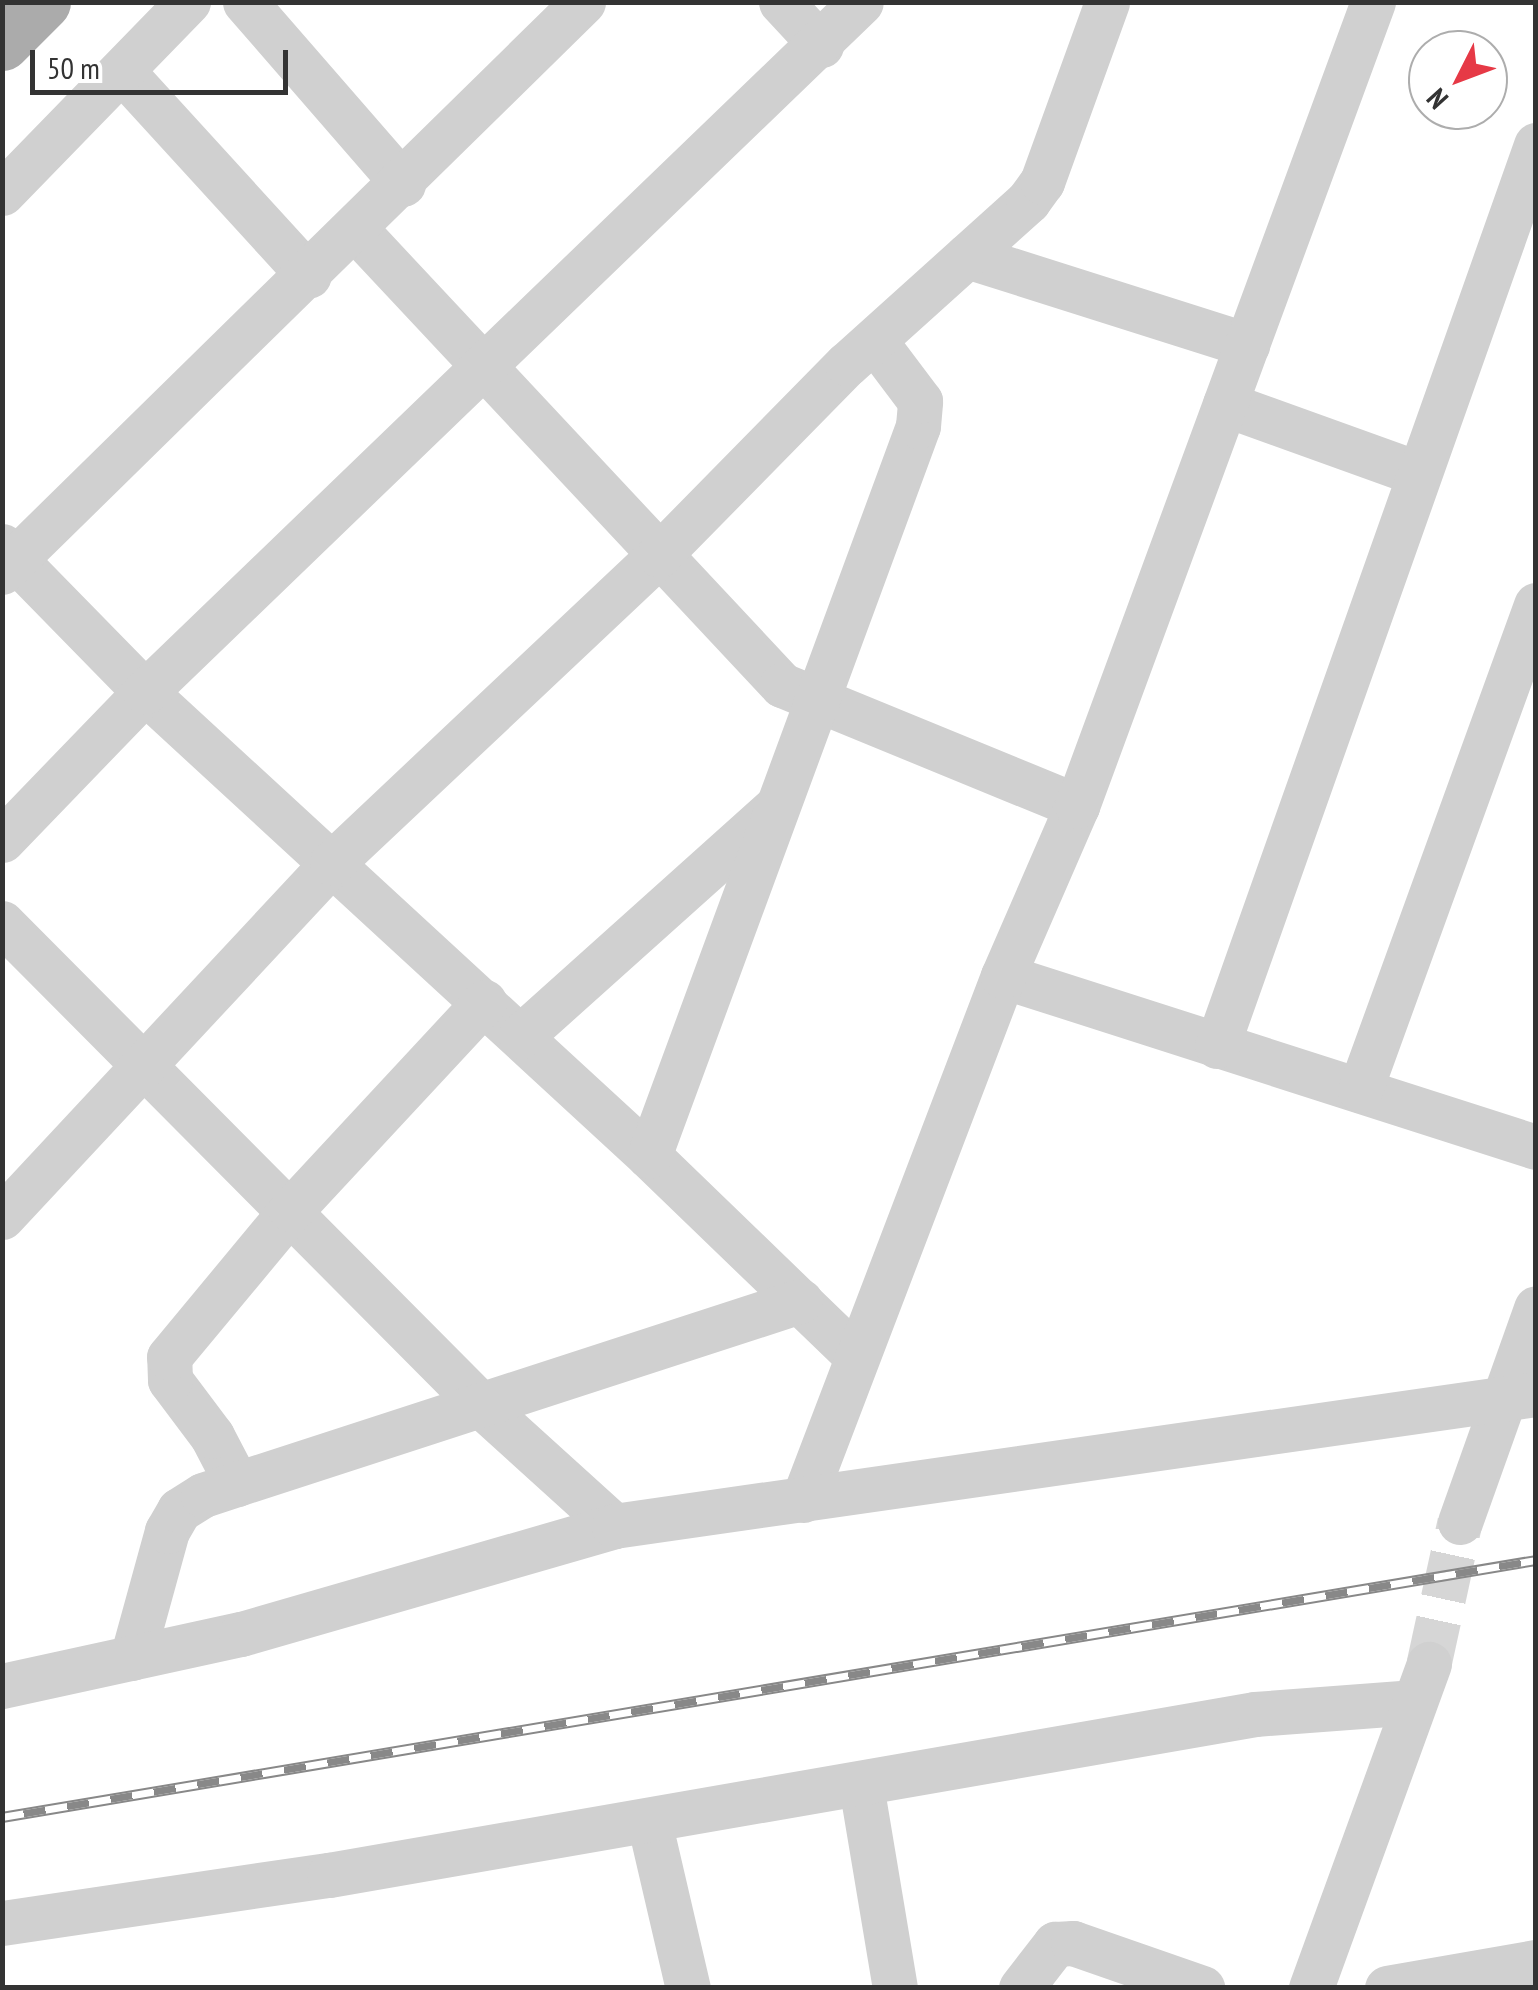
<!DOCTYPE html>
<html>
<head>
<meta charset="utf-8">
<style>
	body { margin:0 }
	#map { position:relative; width:1538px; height:1990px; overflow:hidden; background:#fff; font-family:"PT Sans Narrow",sans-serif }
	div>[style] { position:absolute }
	.minor-tunnel>* { height:45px; margin-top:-22.5px; transform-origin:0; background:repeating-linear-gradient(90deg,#d6d6d6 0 45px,transparent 0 67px) }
	.minor>* { height:45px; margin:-22.5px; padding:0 22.5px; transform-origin:22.5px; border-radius:22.5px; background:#d0d0d0 }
	.major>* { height:55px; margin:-27.5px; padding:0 27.5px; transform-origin:27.5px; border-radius:27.5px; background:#ababab }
	.rail>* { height:11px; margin-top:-5.5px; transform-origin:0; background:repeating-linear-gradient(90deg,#fff 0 22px,#888 0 44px); box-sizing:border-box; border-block:2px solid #888 }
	span { translate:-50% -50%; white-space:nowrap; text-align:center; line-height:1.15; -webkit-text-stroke:10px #fff; paint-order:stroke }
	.frame { position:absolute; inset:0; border:5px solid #333; pointer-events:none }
	.north { position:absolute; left:1408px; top:30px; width:100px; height:100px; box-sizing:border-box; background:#fff; border:2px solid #adadad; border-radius:50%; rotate:228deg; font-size:28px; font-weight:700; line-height:40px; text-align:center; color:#333 }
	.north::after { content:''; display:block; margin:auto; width:35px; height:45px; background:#e63946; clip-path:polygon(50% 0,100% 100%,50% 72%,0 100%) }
	.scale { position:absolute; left:30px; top:50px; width:258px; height:45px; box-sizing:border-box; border:5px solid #333; border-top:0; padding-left:12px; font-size:30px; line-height:35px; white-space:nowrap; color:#333; -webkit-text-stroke:8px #fff; paint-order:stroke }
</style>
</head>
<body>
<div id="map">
	<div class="minor-tunnel">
		<i style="left:1429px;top:1664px;width:145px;rotate:-77.7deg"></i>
	</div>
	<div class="minor">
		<i style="left:245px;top:2px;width:241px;rotate:49deg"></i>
		<i style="left:781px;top:2px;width:59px;rotate:47.1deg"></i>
		<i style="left:122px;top:71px;width:277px;rotate:47.6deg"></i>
		<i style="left:2px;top:193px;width:267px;rotate:-45.8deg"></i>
		<i style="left:357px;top:231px;width:622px;rotate:46.89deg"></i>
		<i style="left:782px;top:685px;width:319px;rotate:22.3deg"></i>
		<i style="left:967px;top:256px;width:294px;rotate:17.6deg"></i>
		<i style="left:1225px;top:404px;width:206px;rotate:19.8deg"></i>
		<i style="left:2px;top:546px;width:204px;rotate:45.6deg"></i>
		<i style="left:145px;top:692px;width:685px;rotate:42.63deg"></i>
		<i style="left:649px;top:1156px;width:286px;rotate:44deg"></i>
		<i style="left:2px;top:572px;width:814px;rotate:-44.45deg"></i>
		<i style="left:2px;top:840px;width:206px;rotate:-46deg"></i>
		<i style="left:145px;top:692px;width:994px;rotate:-43.94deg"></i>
		<i style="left:2px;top:923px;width:684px;rotate:45.18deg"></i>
		<i style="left:484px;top:1408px;width:176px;rotate:42.2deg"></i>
		<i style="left:1003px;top:976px;width:560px;rotate:17.79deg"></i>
		<i style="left:521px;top:1036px;width:343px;rotate:-41.9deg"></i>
		<i style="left:1217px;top:1046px;width:956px;rotate:-70.5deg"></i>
		<i style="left:1360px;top:1090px;width:516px;rotate:-70.05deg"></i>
		<i style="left:649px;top:1156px;width:778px;rotate:-69.77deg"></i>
		<i style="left:918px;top:426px;width:25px;rotate:-85deg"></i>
		<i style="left:920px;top:401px;width:76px;rotate:-127deg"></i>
		<i style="left:2px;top:1217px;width:484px;rotate:-47deg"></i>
		<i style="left:332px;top:863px;width:449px;rotate:-43.3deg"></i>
		<i style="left:659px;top:555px;width:268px;rotate:-45.5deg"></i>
		<i style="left:847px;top:364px;width:244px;rotate:-42deg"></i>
		<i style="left:1028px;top:201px;width:24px;rotate:-54deg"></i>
		<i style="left:1042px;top:182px;width:191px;rotate:-70.1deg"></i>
		<i style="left:237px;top:1484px;width:54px;rotate:-117.5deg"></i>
		<i style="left:212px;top:1436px;width:70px;rotate:-126.9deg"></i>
		<i style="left:170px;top:1380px;width:23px;rotate:-92deg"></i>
		<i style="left:169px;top:1357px;width:191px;rotate:-50.3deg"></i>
		<i style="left:291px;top:1210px;width:284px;rotate:-47.1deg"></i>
		<i style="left:803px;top:1500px;width:561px;rotate:-69.11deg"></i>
		<i style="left:1003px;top:976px;width:185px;rotate:-66.5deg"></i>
		<i style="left:1077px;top:806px;width:857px;rotate:-69.79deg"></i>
		<i style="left:1460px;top:1522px;width:227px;rotate:-70.4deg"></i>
		<i style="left:132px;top:1658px;width:132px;rotate:-74.6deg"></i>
		<i style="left:167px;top:1531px;width:24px;rotate:-60deg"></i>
		<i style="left:179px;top:1510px;width:28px;rotate:-32deg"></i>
		<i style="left:203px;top:1495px;width:628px;rotate:-18deg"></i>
		<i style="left:2px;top:1686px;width:245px;rotate:-12.3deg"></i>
		<i style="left:241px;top:1634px;width:388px;rotate:-16.1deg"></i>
		<i style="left:614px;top:1526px;width:931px;rotate:-8.15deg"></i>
		<i style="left:861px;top:1785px;width:206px;rotate:80.5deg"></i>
		<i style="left:649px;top:1821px;width:171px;rotate:76.9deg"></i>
		<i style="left:2px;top:1923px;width:331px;rotate:-8.4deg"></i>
		<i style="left:329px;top:1875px;width:940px;rotate:-9.86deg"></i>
		<i style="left:1255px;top:1714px;width:160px;rotate:-4.3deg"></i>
		<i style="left:1021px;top:1988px;width:56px;rotate:-52.3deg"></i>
		<i style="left:1055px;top:1944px;width:18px;rotate:-3deg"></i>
		<i style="left:1073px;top:1943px;width:137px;rotate:19.2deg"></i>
		<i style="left:1311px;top:1988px;width:345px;rotate:-70deg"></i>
		<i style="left:1387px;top:1988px;width:151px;rotate:-9.9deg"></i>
	</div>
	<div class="major">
		<i style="left:2px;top:43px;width:58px;rotate:-45deg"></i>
	</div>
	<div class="rail">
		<i style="left:2px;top:1817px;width:1555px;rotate:-9.51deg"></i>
	</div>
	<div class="frame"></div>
	<div class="north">N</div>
	<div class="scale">50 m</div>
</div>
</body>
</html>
